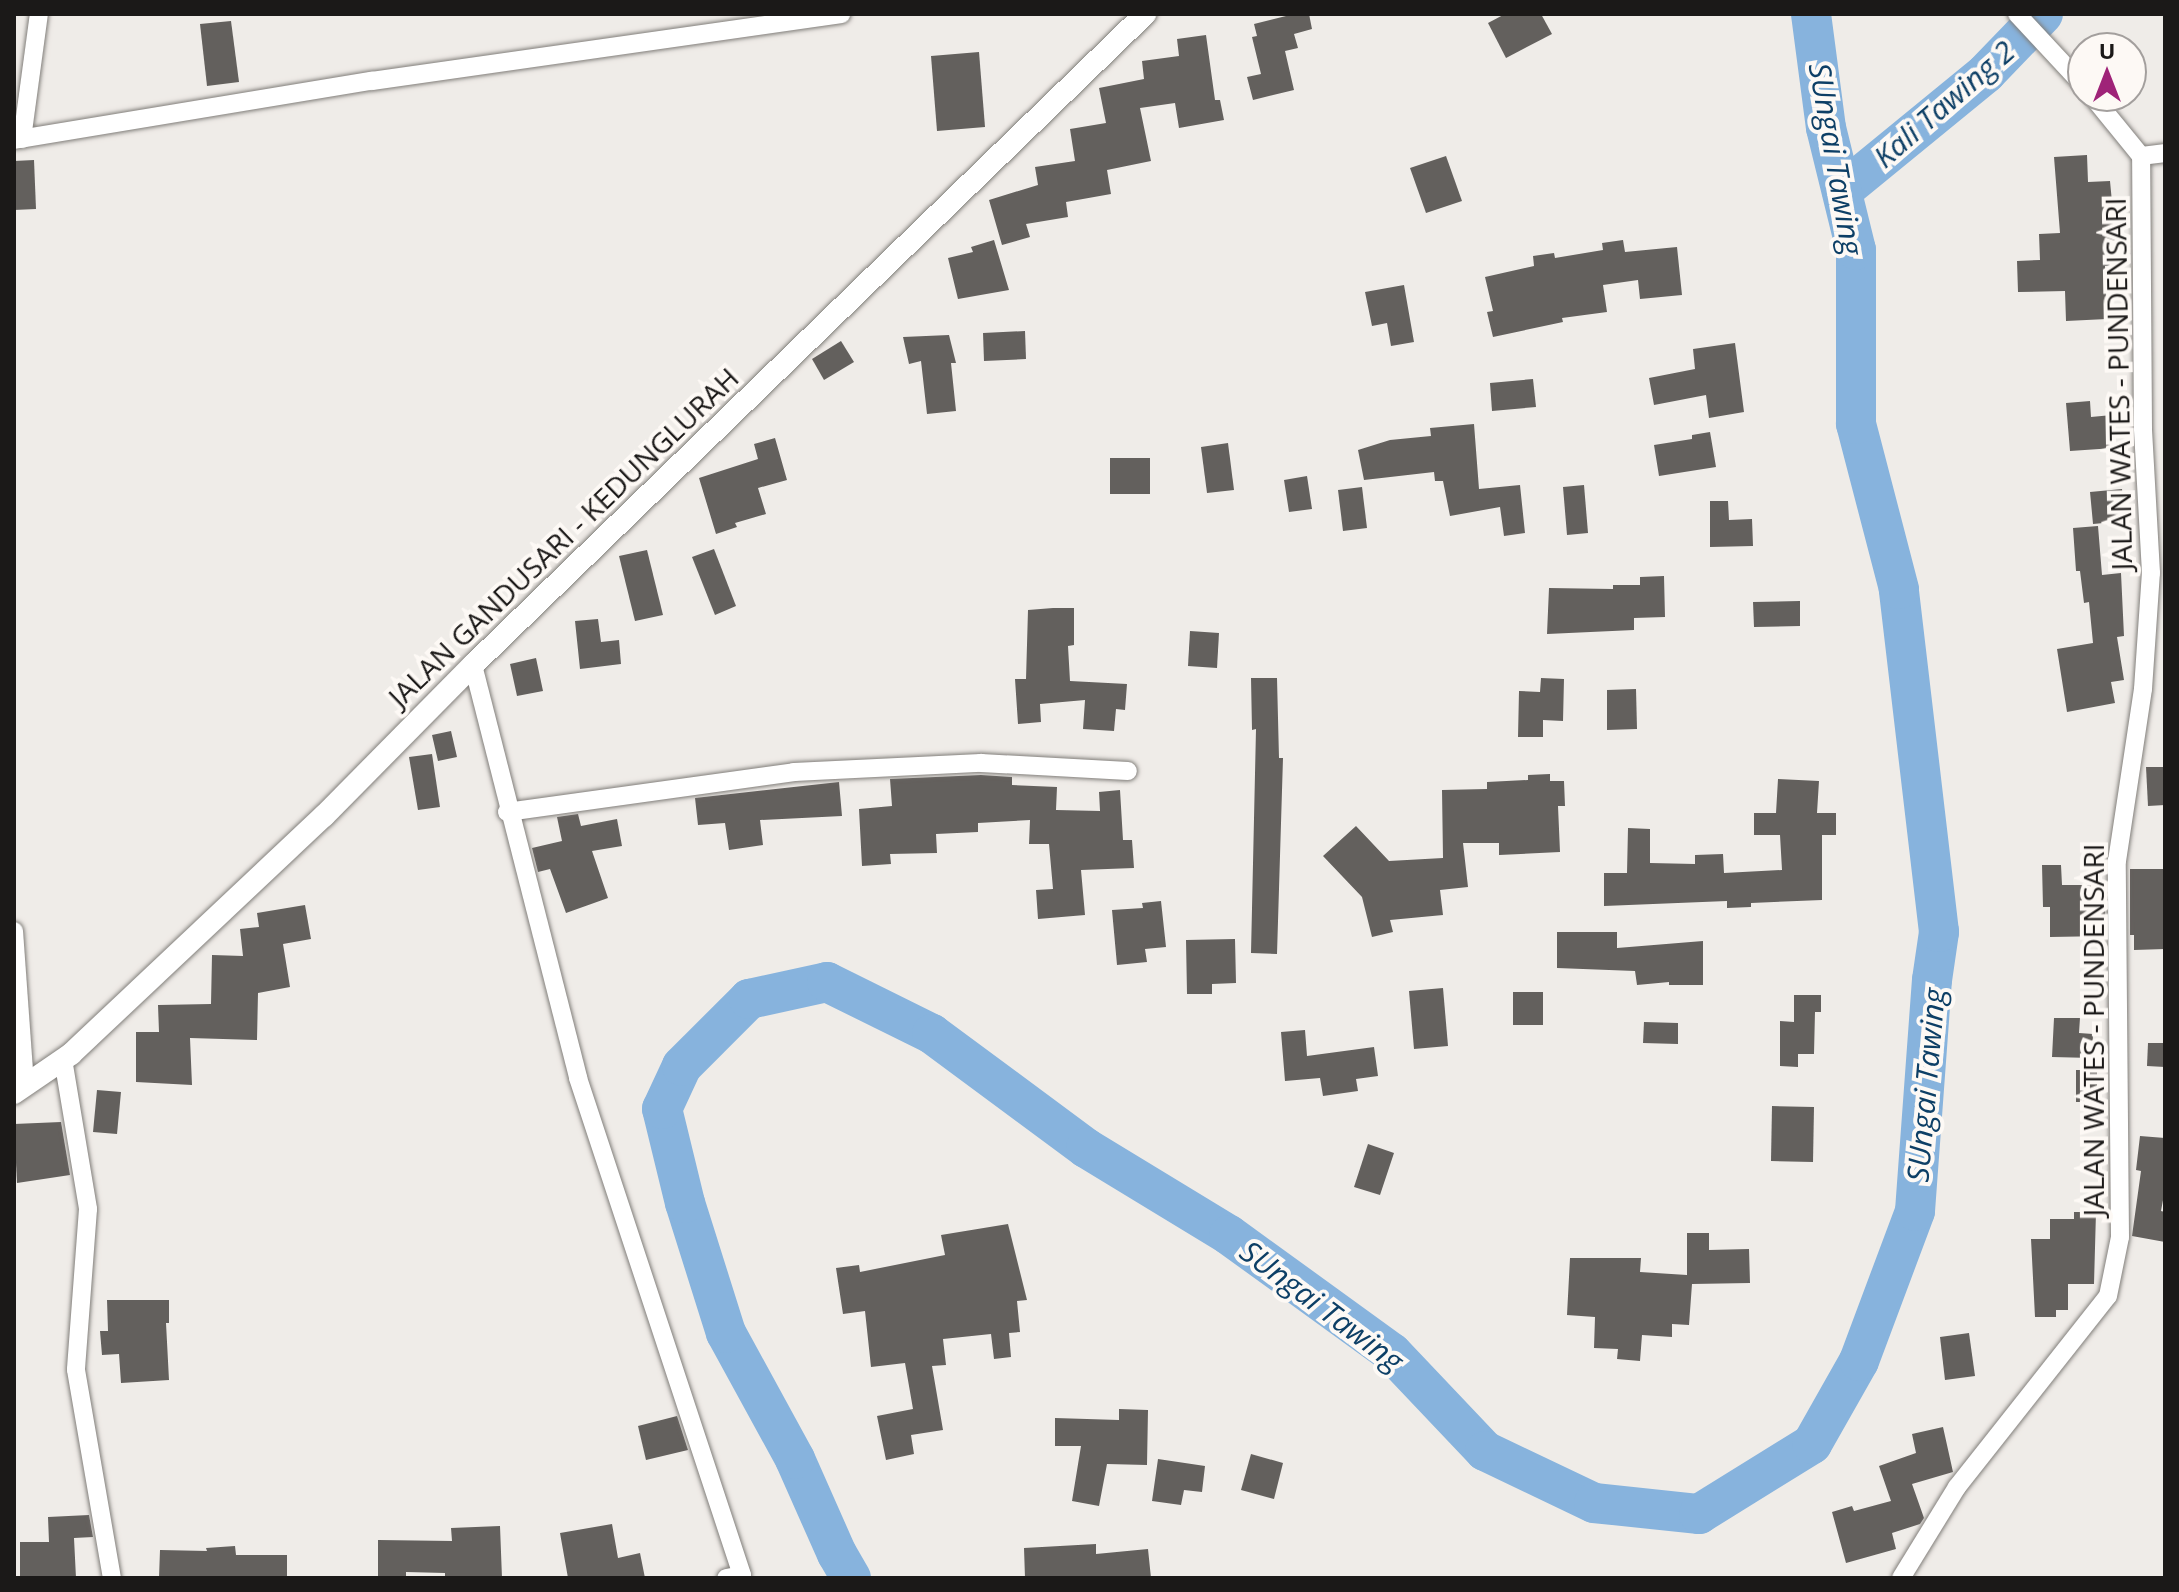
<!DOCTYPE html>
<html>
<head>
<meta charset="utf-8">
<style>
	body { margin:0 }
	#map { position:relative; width:2179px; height:1592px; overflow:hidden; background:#efece8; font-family:"Open Sans",sans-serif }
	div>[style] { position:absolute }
	.river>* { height:40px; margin:-20px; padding:0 20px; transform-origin:20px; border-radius:20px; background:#87b3dd }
	.building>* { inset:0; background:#63605d }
	.roads { filter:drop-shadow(0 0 2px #817e7a) drop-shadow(0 0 2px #817e7a) }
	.minor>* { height:18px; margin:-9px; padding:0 9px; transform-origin:9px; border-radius:9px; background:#fff }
	.tertiary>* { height:22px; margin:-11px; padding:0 11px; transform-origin:11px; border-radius:11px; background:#fff }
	span { translate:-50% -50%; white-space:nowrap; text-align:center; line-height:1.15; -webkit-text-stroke:8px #fdf9f5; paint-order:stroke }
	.street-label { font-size:28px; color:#1b1918 }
	.water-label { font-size:30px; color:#0d3f66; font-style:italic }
	.frame { position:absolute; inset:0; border:16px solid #1b1918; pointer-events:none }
	.north { position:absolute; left:2067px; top:32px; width:80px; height:80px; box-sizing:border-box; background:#fdf9f5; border:2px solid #a39f9d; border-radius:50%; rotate:0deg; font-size:22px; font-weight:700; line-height:32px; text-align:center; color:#1b1918 }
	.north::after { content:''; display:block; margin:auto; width:28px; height:36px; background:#9f2378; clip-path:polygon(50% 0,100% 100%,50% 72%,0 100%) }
</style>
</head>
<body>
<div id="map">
	<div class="river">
		<i style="left:1842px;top:191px;width:186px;rotate:-39.3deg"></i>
		<i style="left:1986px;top:73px;width:82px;rotate:-46deg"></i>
		<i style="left:851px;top:1578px;width:28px;rotate:-120deg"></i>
		<i style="left:837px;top:1554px;width:104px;rotate:-113.9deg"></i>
		<i style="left:795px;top:1459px;width:144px;rotate:-118.7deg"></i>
		<i style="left:726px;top:1333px;width:136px;rotate:-107.5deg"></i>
		<i style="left:685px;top:1203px;width:97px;rotate:-103.7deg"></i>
		<i style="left:662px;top:1109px;width:47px;rotate:-65.1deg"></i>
		<i style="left:682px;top:1066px;width:95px;rotate:-45deg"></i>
		<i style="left:749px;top:999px;width:80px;rotate:-12.3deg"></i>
		<i style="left:827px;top:982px;width:117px;rotate:26.3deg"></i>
		<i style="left:932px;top:1034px;width:192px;rotate:36.5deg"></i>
		<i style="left:1086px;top:1148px;width:167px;rotate:31.3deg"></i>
		<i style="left:1229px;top:1235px;width:201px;rotate:35.9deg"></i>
		<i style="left:1392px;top:1353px;width:135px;rotate:46.5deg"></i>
		<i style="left:1485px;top:1451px;width:121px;rotate:25.5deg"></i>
		<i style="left:1594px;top:1503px;width:106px;rotate:6deg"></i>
		<i style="left:1699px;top:1514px;width:133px;rotate:-31.8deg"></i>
		<i style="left:1812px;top:1444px;width:95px;rotate:-60.5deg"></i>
		<i style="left:1859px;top:1361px;width:160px;rotate:-69.5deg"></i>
		<i style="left:1915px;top:1211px;width:232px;rotate:-85.8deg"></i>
		<i style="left:1932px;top:980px;width:49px;rotate:-81.7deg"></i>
		<i style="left:1939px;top:932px;width:345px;rotate:-96.7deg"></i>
		<i style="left:1899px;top:589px;width:171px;rotate:-104.6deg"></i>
		<i style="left:1856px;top:424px;width:174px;rotate:-90deg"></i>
		<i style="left:1856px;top:250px;width:126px;rotate:-103.8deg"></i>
		<i style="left:1826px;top:128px;width:115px;rotate:-97.5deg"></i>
	</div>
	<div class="building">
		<i style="clip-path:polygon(1294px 14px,1309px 14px,1312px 29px,1294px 34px,1298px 48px,1285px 51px,1294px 90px,1253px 100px,1247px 77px,1261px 74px,1252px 37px,1257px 36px,1254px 24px)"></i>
		<i style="clip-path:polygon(1505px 14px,1541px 14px,1552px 34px,1506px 58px,1488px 23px)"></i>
		<i style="clip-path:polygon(231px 21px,239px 82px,207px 86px,200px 24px)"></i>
		<i style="clip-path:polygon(1206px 35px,1215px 100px,1220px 100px,1224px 120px,1179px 128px,1175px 103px,1140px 108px,1151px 161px,1107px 170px,1111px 194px,1066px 202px,1068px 217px,1026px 224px,1030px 237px,1002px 245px,989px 200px,1038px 185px,1035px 167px,1075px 161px,1070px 129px,1106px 123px,1099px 88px,1144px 79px,1142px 61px,1179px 56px,1177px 39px)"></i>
		<i style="clip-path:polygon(979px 52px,985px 127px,937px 131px,931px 56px)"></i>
		<i style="clip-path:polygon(2087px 155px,2088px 182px,2110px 181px,2118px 265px,2105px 266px,2107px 319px,2066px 321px,2065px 291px,2018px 292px,2017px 261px,2040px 260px,2039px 234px,2060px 233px,2054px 157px)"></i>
		<i style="clip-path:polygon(1446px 156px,1462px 201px,1426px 213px,1410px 168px)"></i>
		<i style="clip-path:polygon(34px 160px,36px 209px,14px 210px,14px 161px)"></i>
		<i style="clip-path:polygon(994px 240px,1009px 290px,958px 299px,948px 258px,973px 252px,971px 247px)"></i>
		<i style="clip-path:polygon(1623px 240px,1625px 252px,1677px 247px,1682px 295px,1640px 299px,1638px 280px,1603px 285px,1607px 312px,1562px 318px,1563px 322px,1493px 337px,1487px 312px,1493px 311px,1485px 277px,1534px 266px,1533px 256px,1554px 253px,1555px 258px,1603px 250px,1602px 243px)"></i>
		<i style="clip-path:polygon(1404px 285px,1414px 342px,1391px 346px,1387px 323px,1372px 326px,1365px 292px)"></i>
		<i style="clip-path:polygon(1025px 331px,1026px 359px,984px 361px,983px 333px)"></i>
		<i style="clip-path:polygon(949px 335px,956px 363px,951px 363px,956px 411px,927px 414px,921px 361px,909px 364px,903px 337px)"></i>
		<i style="clip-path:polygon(841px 341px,854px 362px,824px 380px,812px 359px)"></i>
		<i style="clip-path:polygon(1735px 343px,1744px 412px,1709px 418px,1706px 395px,1654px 405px,1649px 378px,1695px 369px,1693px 349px)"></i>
		<i style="clip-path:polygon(1533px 379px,1536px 407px,1492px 411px,1490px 383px)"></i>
		<i style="clip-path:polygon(2090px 401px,2091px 417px,2112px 415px,2114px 448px,2070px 451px,2066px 403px)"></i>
		<i style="clip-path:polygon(1474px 424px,1479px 489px,1520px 485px,1525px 533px,1504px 536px,1500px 507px,1450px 516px,1443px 481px,1435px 481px,1434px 472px,1364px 480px,1358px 450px,1390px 440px,1431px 436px,1430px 428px)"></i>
		<i style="clip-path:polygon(1710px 432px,1716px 467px,1659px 476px,1654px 445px,1692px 439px,1692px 435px)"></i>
		<i style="clip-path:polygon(775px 438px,787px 480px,758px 488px,766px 514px,735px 523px,737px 527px,716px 534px,699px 478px,758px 459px,754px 444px)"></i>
		<i style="clip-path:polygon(1228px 443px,1234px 490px,1207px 493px,1201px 447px)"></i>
		<i style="clip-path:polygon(1110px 458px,1150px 458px,1150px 494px,1110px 494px)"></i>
		<i style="clip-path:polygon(1307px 476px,1312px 509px,1289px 512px,1284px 480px)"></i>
		<i style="clip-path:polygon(1584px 485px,1588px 533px,1567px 535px,1563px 487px)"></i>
		<i style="clip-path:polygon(1362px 487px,1367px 528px,1343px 531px,1338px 490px)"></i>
		<i style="clip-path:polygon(2122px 489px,2125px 521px,2093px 524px,2090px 492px)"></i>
		<i style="clip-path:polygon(1710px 501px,1728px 501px,1729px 520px,1752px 519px,1753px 546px,1710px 547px)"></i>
		<i style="clip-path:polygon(2098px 526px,2102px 575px,2121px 573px,2124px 636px,2117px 637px,2124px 680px,2111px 682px,2115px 703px,2067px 712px,2057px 649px,2093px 643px,2089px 602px,2084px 603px,2080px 571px,2076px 571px,2073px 528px)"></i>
		<i style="clip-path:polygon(714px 549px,736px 606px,715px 615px,692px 557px)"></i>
		<i style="clip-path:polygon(647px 550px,663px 615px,635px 621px,619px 556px)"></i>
		<i style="clip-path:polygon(1664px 576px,1665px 617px,1634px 618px,1634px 630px,1547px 634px,1549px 588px,1613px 589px,1613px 585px,1640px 585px,1640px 577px)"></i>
		<i style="clip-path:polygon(1800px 601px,1800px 626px,1754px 627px,1753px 602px)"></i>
		<i style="clip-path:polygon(1053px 608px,1074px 608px,1074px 645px,1068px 646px,1070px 681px,1127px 684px,1125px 710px,1116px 709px,1114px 731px,1083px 729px,1085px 700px,1040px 704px,1041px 722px,1018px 724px,1015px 679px,1026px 679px,1028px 610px)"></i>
		<i style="clip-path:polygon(598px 619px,601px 642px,619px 640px,621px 664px,580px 669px,575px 621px)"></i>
		<i style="clip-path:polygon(1190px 631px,1219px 633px,1217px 668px,1188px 666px)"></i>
		<i style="clip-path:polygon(536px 658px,543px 691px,517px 696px,510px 664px)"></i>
		<i style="clip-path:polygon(1251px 678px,1277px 678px,1279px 758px,1283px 758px,1277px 954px,1251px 953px,1256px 729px,1252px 730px)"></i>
		<i style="clip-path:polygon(1541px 678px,1564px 679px,1563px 721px,1543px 720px,1543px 737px,1518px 737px,1519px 691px,1540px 692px)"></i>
		<i style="clip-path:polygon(1636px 689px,1637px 729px,1607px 730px,1607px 690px)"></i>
		<i style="clip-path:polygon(451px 731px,457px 757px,438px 761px,432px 735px)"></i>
		<i style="clip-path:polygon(432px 754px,440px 807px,418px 810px,409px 757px)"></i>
		<i style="clip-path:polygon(2146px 767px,2165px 767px,2165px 805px,2148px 806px)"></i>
		<i style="clip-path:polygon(1550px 774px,1550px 781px,1564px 781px,1565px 806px,1558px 806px,1560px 852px,1499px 855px,1499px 843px,1463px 843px,1468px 887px,1440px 890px,1443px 915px,1390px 920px,1393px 932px,1372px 937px,1362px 897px,1323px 856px,1356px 826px,1389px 861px,1443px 858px,1442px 790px,1487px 789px,1487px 782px,1528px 780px,1528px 775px)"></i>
		<i style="clip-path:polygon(981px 775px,1012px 777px,1012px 785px,1057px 787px,1056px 810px,1100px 811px,1099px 792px,1120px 790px,1123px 840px,1132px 840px,1134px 868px,1081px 870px,1085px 915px,1038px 919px,1036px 890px,1053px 889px,1049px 844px,1029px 844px,1030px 820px,978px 823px,978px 832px,936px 834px,937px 853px,890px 854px,891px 864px,862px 866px,859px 809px,892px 806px,890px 779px)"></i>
		<i style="clip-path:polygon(1778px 779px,1819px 781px,1817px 813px,1836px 813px,1836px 835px,1822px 835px,1822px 900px,1751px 903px,1751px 907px,1727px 908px,1727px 901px,1604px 906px,1604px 873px,1627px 873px,1628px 828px,1650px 829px,1650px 863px,1695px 864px,1695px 855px,1723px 854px,1724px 873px,1782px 870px,1780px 835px,1754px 835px,1754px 813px,1776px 813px)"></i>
		<i style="clip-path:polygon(839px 782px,842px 816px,760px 820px,763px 845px,729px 850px,725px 823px,698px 825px,695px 798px)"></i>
		<i style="clip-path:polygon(578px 814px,581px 826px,617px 819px,622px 846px,592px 851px,608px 898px,566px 913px,550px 869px,538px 872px,532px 848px,562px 841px,557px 817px)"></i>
		<i style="clip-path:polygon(2042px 865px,2061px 865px,2062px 885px,2091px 885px,2091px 909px,2105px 909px,2106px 936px,2050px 937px,2050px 907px,2043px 907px)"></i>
		<i style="clip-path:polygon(2130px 869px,2165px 869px,2165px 949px,2134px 950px,2134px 935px,2130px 935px)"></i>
		<i style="clip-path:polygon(1161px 901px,1166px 947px,1145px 949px,1147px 962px,1117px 965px,1112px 910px,1143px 908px,1142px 903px)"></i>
		<i style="clip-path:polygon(305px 905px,311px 939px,283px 944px,290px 987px,258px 993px,257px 1040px,190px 1038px,192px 1085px,136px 1082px,136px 1032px,159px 1032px,158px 1005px,211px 1004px,212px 955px,243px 956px,240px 929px,259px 927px,257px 913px)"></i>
		<i style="clip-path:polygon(1557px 932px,1617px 932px,1617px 948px,1703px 941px,1703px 985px,1669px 985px,1669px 982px,1637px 985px,1635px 971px,1557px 968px)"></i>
		<i style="clip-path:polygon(1235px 939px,1236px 983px,1212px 984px,1212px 994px,1187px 994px,1186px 940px)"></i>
		<i style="clip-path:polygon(1443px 988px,1448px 1046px,1414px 1049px,1409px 991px)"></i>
		<i style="clip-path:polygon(1513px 992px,1543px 992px,1543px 1025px,1513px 1025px)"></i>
		<i style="clip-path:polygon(1794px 995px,1821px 995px,1821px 1012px,1815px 1012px,1814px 1054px,1798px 1054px,1798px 1067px,1780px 1066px,1780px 1021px,1794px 1022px)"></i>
		<i style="clip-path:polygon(2054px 1018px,2080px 1018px,2079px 1033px,2093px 1034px,2092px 1058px,2052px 1057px)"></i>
		<i style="clip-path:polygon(1644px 1022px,1678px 1023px,1678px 1044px,1643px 1043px)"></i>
		<i style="clip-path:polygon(1305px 1030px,1307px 1056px,1374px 1047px,1378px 1076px,1356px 1079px,1358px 1091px,1323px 1096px,1320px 1078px,1285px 1081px,1281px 1032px)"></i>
		<i style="clip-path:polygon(2148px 1043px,2165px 1043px,2165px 1067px,2147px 1066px)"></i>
		<i style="clip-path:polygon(2076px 1070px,2097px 1070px,2097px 1102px,2076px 1102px)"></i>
		<i style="clip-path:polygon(97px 1090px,121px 1092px,117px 1134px,93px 1132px)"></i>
		<i style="clip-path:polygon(1772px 1106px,1814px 1107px,1813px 1162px,1771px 1161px)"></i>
		<i style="clip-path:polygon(61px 1122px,70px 1175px,17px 1183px,14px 1124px)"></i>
		<i style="clip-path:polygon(2140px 1136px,2165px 1138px,2165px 1189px,2161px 1211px,2165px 1212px,2165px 1242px,2132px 1236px,2141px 1171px,2136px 1170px)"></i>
		<i style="clip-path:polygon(1368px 1144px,1394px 1153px,1380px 1195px,1354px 1187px)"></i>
		<i style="clip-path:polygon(2074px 1212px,2096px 1212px,2094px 1284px,2068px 1284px,2068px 1310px,2056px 1310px,2056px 1317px,2035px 1317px,2031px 1239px,2050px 1239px,2050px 1219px,2074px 1219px)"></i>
		<i style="clip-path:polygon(1008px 1224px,1027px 1300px,1017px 1301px,1020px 1332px,1009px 1333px,1011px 1357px,994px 1359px,991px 1334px,943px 1339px,946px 1365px,932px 1366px,943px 1430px,911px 1435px,914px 1454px,886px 1460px,877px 1416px,913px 1409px,905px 1363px,871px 1367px,865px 1311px,843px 1314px,836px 1268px,859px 1265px,860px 1272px,945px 1255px,941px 1235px)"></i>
		<i style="clip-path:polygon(1687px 1233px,1709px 1233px,1709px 1250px,1749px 1249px,1750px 1283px,1692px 1284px,1689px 1325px,1672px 1324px,1672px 1337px,1642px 1335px,1640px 1361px,1617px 1359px,1618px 1349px,1594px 1348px,1595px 1317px,1567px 1315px,1570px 1258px,1641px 1258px,1640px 1272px,1687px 1275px)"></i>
		<i style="clip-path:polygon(107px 1300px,169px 1300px,169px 1323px,166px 1323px,169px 1380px,121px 1383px,119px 1354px,102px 1355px,100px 1331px,108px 1331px)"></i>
		<i style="clip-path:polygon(1969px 1333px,1975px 1376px,1945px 1380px,1940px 1337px)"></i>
		<i style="clip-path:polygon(1119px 1409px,1148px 1410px,1147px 1465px,1107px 1464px,1099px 1506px,1072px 1501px,1081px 1446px,1055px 1446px,1055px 1418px,1119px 1420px)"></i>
		<i style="clip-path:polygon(677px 1416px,688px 1450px,646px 1460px,638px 1426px)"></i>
		<i style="clip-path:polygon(1943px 1427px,1953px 1472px,1912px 1484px,1924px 1518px,1920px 1524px,1892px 1533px,1896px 1549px,1846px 1563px,1832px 1512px,1852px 1506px,1854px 1511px,1891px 1501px,1879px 1466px,1916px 1453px,1912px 1434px)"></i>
		<i style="clip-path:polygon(1251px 1454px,1283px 1463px,1274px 1499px,1241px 1490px)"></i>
		<i style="clip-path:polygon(1158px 1459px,1205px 1466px,1202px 1492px,1184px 1490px,1181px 1505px,1152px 1501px)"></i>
		<i style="clip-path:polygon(89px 1515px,93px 1537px,74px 1538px,76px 1578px,20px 1578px,20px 1542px,49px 1542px,48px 1517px)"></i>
		<i style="clip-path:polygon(612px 1524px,618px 1558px,640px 1553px,645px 1578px,568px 1578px,560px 1533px)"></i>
		<i style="clip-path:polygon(500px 1526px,502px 1578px,445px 1578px,445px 1573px,406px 1572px,406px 1578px,378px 1578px,378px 1540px,452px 1541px,451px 1528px)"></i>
		<i style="clip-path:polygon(1096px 1544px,1096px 1554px,1148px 1549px,1151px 1578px,1025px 1578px,1024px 1548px)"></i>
		<i style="clip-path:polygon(235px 1546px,236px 1555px,287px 1555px,287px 1578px,159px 1578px,160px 1550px,207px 1551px,206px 1548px)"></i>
	</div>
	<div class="roads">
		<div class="minor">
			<i style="left:2017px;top:14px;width:97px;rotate:47.1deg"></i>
			<i style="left:22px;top:139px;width:126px;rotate:-82.3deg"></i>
			<i style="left:14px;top:140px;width:363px;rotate:-9.4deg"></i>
			<i style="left:372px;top:81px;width:474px;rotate:-8.1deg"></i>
			<i style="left:2141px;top:156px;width:24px;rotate:-7deg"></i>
			<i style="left:473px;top:665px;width:426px;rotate:75.7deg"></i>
			<i style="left:578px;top:1078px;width:523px;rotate:71.74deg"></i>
			<i style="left:742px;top:1575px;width:16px;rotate:169deg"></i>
			<i style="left:507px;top:812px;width:290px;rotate:-7.9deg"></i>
			<i style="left:794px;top:772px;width:187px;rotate:-2.8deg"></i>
			<i style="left:981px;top:763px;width:147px;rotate:3.1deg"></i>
			<i style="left:14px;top:931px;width:154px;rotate:85.9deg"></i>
			<i style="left:63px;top:1059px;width:152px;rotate:80.5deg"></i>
			<i style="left:88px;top:1209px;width:161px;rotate:94.3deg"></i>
			<i style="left:76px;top:1370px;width:211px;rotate:80.2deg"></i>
			<i style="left:1901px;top:1578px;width:107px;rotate:-58.4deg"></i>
			<i style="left:1957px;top:1487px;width:243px;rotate:-51.7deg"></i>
			<i style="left:2108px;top:1296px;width:60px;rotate:-78.5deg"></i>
			<i style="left:2120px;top:1237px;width:376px;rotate:-90.5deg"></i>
			<i style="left:2117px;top:861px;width:174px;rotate:-81.4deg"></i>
			<i style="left:2143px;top:689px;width:116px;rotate:-86.1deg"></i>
			<i style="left:2151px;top:573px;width:145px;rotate:-93.2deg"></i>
			<i style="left:2143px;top:428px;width:272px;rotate:-90.4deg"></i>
			<i style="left:2141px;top:156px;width:77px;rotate:-129.2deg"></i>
		</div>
		<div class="tertiary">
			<i style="left:14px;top:1093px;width:69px;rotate:-34.4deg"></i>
			<i style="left:71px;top:1054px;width:347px;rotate:-43.3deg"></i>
			<i style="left:324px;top:816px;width:212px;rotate:-45.4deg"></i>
			<i style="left:473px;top:665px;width:936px;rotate:-44.09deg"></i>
		</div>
	</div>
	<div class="street-label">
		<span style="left:2118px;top:384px;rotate:-91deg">JALAN WATES - PUNDENSARI</span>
		<span style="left:563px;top:537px;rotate:-44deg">JALAN GANDUSARI - KEDUNGLURAH</span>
		<span style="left:2093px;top:1030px;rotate:-90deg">JALAN WATES - PUNDENSARI</span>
	</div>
	<div class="water-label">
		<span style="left:1944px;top:104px;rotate:-41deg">Kali Tawing 2</span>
		<span style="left:1836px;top:159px;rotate:80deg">SUngai Tawing</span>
		<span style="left:1926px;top:1085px;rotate:-85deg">SUngai Tawing</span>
		<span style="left:1322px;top:1306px;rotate:37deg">SUngai Tawing</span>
	</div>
	<div class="frame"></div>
	<div class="north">U</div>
</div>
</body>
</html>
